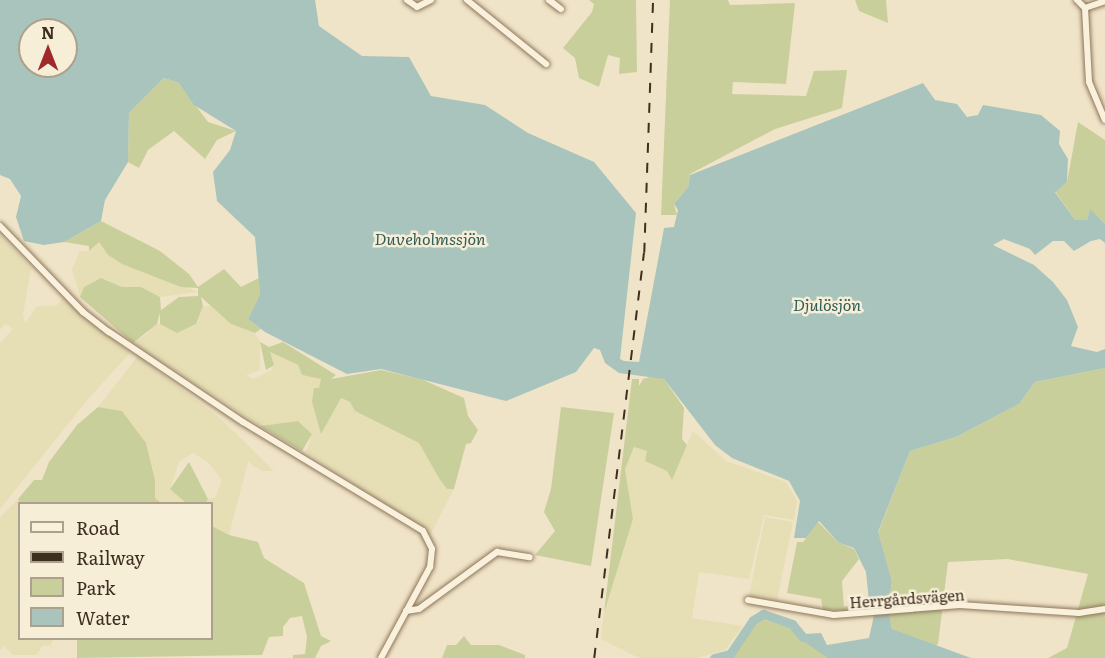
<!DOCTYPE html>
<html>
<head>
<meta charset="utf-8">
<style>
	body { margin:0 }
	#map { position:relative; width:1105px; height:658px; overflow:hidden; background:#f0e4c8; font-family:Literata,serif }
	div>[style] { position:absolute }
	.farmland>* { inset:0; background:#e6deb5 }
	.green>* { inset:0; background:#c9cf9b }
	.water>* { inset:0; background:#a9c4bc }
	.river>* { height:9px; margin:-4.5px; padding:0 4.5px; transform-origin:4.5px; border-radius:4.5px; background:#a9c4bc }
	.roads { filter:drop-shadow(0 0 2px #8d765c) drop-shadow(0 0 2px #8d765c) }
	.minor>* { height:6px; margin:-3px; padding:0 3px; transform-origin:3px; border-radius:3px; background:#faf1dc }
	.rail>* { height:1.5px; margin-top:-0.75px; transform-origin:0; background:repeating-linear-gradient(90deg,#3d2e20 0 10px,transparent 0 20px) }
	span { translate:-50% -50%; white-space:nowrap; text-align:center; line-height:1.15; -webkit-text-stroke:5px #f7eed8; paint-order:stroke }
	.street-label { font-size:15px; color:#3d2e20 }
	.water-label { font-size:16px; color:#2f5d5a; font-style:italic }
	.legend { position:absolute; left:18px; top:502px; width:195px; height:138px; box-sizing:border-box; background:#f7eed8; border:2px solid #ada18e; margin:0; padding:8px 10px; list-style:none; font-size:18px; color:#3d2e20 }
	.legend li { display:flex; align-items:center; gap:12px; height:30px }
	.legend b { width:30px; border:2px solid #ada18e }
	.north { position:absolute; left:18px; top:18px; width:60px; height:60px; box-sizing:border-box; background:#f7eed8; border:2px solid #ada18e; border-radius:50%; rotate:0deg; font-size:16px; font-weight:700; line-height:24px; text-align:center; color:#3d2e20 }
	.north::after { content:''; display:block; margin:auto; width:21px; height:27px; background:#9e2a2b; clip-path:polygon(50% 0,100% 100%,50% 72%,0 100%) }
</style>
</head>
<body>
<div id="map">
	<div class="farmland">
		<i style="clip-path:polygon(0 234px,31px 268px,23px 315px,25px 323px,37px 306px,56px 306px,63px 298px,130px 353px,89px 398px,0 509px,0 343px,13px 329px,6px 324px,0 329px)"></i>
		<i style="clip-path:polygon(98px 241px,108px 255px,198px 292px,160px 297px,141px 287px,122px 287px,101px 278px,84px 287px,80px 297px,72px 269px,80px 251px,89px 251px)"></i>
		<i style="clip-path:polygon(203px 306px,212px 306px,231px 324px,255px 333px,260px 342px,260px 370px,246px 375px,253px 379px,272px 370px,269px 352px,298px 365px,302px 375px,321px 379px,321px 434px,340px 398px,350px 402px,355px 411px,419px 443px,440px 480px,447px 489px,454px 489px,430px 535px,306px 452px,312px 434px,298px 421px,260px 426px,133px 343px,148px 333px,153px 324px,162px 324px,177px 333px,196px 324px)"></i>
		<i style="clip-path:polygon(138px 356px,222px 420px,274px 471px,262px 471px,248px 462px,229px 535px,212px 526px,212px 504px,206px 503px,208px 499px,215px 498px,222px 480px,208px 462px,193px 453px,179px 462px,170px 489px,186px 503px,161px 503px,155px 499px,155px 480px,146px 443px,122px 411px,98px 407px)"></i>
		<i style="clip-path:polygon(693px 431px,726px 461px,786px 482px,797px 500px,794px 520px,764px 515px,749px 579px,699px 572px,692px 618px,743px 626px,725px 650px,697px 658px,639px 658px,601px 639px,604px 613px,633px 519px,625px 469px,634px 447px,647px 451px,645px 461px,667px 471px,672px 479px)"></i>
		<i style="clip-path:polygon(18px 499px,20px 638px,53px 639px,51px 645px,42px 646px,37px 655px,13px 655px,4px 646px,0 651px,0 517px)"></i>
		<i style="clip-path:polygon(765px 517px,793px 522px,777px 600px,749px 596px)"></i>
	</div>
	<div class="green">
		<i style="clip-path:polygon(589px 0,636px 0,637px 72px,619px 74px,620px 58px,608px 55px,599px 87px,579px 78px,575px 58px,563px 48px,592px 12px,594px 4px)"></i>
		<i style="clip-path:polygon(670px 0,728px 0,730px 5px,795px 3px,786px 84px,733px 82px,732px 94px,806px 96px,814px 71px,847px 70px,842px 108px,775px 129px,690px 174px,688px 187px,674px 204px,677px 215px,661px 215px)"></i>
		<i style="clip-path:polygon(855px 0,886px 0,888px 23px,859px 11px)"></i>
		<i style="clip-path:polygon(164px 78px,179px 83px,208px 122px,236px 131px,217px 140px,205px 159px,174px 131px,148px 150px,139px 168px,128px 162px,129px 113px)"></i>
		<i style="clip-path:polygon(1078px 122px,1105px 140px,1105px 224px,1090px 210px,1087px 220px,1075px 220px,1055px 191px,1067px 182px)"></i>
		<i style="clip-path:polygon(101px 221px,160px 251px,189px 274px,198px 287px,224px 269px,241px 287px,259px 278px,260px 296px,248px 319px,261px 329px,255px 333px,231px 324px,201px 297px,203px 306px,196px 324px,177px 333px,160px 324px,160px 313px,157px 324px,133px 343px,80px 297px,84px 287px,101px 278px,122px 287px,141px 287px,160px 297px,161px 310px,179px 297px,198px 296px,198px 288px,181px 287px,122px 264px,108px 255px,99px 242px,89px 251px,89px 246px,64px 242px)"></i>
		<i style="clip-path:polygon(260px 342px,269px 347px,283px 342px,336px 375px,331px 379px,381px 370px,421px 379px,464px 398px,468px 416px,478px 430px,471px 443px,466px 444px,454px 489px,447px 489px,440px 480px,419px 443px,355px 411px,350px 402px,341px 398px,321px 434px,312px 402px,314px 388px,319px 388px,321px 379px,302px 375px,298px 365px,270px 352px,274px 365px,266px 370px)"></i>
		<i style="clip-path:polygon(1105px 368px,1105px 658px,1048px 658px,1067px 648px,1088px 574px,1008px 559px,948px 562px,938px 644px,932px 647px,892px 629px,888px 608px,892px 581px,878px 533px,910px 451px,956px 437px,1019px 404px,1035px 382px)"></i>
		<i style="clip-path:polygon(653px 376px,664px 379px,684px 408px,682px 439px,687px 445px,672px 480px,667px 471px,645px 461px,647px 451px,634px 447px,625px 469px,633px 519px,604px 613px,632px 379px,639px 379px,639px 386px,643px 379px)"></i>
		<i style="clip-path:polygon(98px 407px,122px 411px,146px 443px,155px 480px,155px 498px,161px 503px,20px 503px,18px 499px,34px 480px,42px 480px,49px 462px,77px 425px)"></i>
		<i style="clip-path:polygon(561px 407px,614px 413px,591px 566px,535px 555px,555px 531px,544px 512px,551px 489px)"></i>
		<i style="clip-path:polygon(298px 421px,312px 434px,302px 451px,260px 426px)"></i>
		<i style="clip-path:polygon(189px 462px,208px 499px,206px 503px,186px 503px,170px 489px)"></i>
		<i style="clip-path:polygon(818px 522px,839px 543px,854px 549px,859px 559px,842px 581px,844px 607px,851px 605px,857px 611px,823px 610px,821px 599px,787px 593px,797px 542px,803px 542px)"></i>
		<i style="clip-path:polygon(212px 526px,229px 535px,258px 542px,264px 558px,304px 583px,321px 636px,331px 641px,321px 646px,315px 658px,293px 658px,293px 655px,305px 654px,307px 637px,302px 616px,290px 618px,283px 627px,283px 636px,269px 637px,262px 655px,77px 658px,77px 639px,212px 638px)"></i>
		<i style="clip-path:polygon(761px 619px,788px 627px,828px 658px,727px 658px)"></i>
		<i style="clip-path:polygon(464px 636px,471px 645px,499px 645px,525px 655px,525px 658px,442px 658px,447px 645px,456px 645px)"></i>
	</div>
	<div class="water">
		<i style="clip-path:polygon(evenodd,0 0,315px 0,319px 26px,362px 56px,409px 57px,431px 96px,485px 105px,528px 133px,594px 162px,636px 213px,620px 359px,624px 361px,639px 362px,664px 228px,674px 227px,678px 210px,674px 204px,688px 187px,690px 175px,923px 83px,935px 100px,957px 104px,967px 117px,978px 115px,983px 105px,1041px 115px,1060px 131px,1059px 144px,1068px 159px,1067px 182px,1055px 192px,1075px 220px,1087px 220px,1090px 209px,1105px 224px,1105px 243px,1100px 239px,1091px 241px,1074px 251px,1064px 241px,1053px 241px,1035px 255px,1030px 249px,1004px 239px,993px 245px,1034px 265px,1053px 282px,1067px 300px,1078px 327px,1071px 346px,1097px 352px,1105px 349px,1105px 368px,1035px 382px,1019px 404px,956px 437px,910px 451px,878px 532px,892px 581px,888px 608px,892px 629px,971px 658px,828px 658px,803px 641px,804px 634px,821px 633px,827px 645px,869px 638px,876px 606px,869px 602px,866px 572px,854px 548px,839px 543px,819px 521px,806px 538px,794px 538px,800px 501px,789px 481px,732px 458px,715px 445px,664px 379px,619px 373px,605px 363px,600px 350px,594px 348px,576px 372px,506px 401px,381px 369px,347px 374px,265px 332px,248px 319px,260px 295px,255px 237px,217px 201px,213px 172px,230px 150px,236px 131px,194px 105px,179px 83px,164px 78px,129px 113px,128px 162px,105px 200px,101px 221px,64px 242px,44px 245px,24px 241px,16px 217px,21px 196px,10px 179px,0 175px,0 0,30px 30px,66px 30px,66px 66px,30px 66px,30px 30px)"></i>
	</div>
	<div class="river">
		<i style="left:714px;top:658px;width:16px;rotate:-14deg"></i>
		<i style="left:730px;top:654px;width:41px;rotate:-55.9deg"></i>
		<i style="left:753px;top:620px;width:12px;rotate:-31deg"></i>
		<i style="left:763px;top:614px;width:31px;rotate:19deg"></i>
		<i style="left:792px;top:624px;width:17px;rotate:50deg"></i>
	</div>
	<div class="roads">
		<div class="minor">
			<i style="left:407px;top:0;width:12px;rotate:35deg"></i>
			<i style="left:417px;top:7px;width:16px;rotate:-27deg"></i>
			<i style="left:467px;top:0;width:102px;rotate:39deg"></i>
			<i style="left:549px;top:0;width:15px;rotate:37deg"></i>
			<i style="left:1077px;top:0;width:11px;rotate:45deg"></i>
			<i style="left:1085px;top:8px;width:74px;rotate:86.9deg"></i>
			<i style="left:1089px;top:82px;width:41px;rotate:67.2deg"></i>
			<i style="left:1085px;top:8px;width:21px;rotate:-19deg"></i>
			<i style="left:0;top:226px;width:120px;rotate:46deg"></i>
			<i style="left:83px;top:312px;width:33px;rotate:38deg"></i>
			<i style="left:109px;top:332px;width:161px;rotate:33.9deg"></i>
			<i style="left:243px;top:422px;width:210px;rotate:31.2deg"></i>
			<i style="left:423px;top:531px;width:20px;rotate:63deg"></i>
			<i style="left:432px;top:549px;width:18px;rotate:96deg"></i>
			<i style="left:430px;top:567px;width:103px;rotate:118.3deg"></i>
			<i style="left:748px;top:600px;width:87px;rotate:9.9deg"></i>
			<i style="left:834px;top:615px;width:126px;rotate:-4.5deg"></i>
			<i style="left:960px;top:605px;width:119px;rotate:3.8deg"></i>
			<i style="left:1079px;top:613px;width:26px;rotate:-9deg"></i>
			<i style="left:406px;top:611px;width:13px;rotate:-9deg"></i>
			<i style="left:419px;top:609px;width:97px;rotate:-36.2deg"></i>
			<i style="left:497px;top:552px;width:33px;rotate:9deg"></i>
		</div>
	</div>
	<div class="rail">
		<i style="left:594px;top:658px;width:408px;rotate:-83deg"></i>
		<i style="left:644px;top:253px;width:253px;rotate:-88deg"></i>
	</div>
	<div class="street-label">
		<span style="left:907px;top:598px;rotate:-4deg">Herrgårdsvägen</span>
	</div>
	<div class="water-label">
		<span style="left:430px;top:238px">Duveholmssjön</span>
		<span style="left:827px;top:304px">Djulösjön</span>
	</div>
	<ul class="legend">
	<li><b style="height:8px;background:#faf1dc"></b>Road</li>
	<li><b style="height:8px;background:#3d2e20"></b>Railway</li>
	<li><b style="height:16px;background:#c9cf9b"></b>Park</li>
	<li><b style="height:16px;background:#a9c4bc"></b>Water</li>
	</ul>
	<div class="north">N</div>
</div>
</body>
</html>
